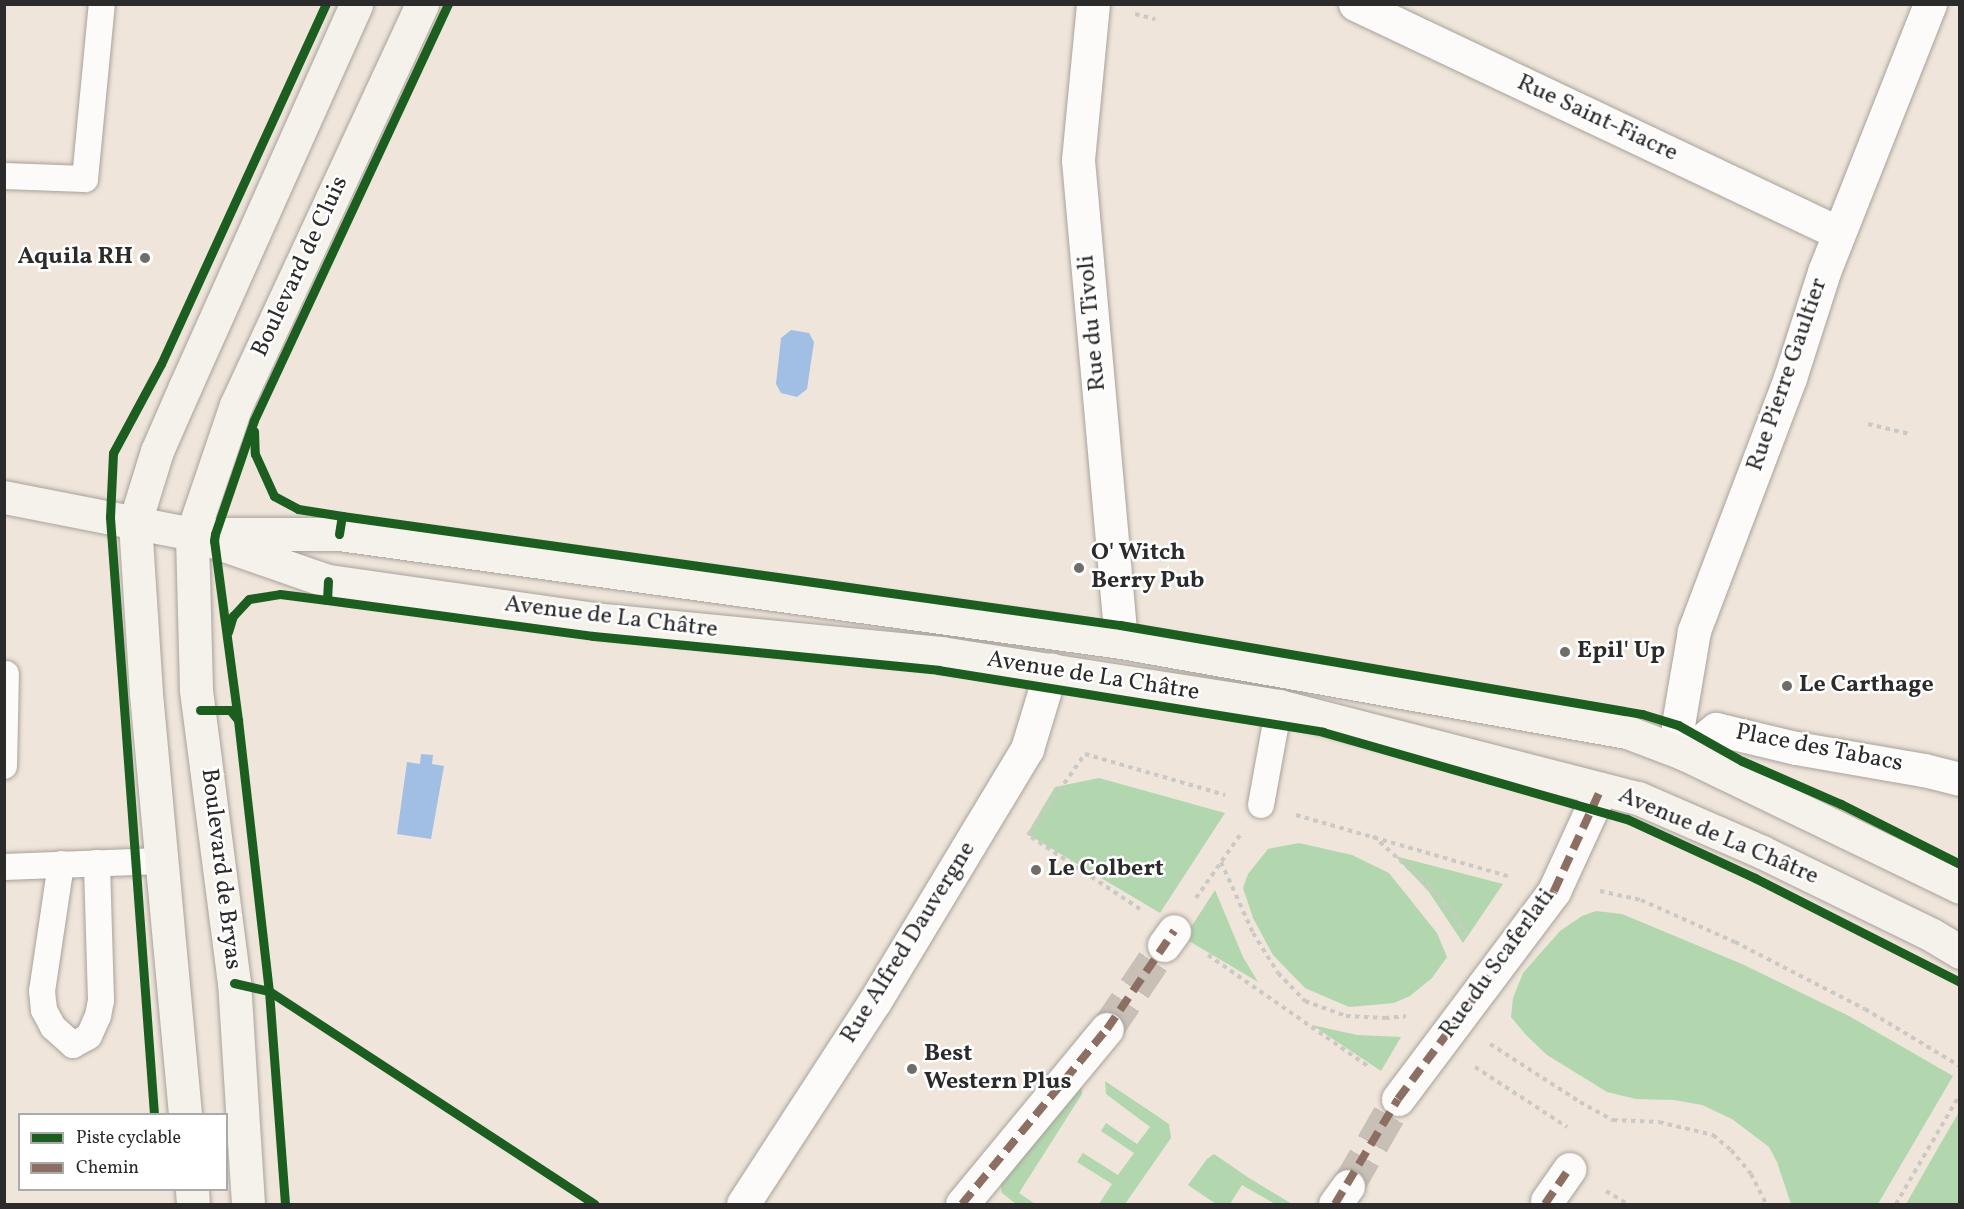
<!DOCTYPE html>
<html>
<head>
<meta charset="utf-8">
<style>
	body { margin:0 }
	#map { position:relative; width:1964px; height:1209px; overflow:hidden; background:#efe5da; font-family:Vollkorn,serif }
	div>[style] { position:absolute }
	.green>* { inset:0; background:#b2d7ae }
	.water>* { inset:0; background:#a1bfe5 }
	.street-tunnel>* { height:33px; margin-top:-16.5px; transform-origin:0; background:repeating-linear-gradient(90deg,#c8c0b7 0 33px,transparent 0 49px) }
	.path>* { height:4px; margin-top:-2px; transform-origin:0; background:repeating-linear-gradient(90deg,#cbc9c6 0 4.5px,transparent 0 9px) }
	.roads { filter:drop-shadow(0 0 2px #a8a29c) drop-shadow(0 0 2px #a8a29c) }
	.lane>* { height:26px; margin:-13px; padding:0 13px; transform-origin:13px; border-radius:13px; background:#fdfbf9 }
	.street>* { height:33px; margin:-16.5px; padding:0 16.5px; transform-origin:16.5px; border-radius:16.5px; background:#fdfbf9 }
	.secondary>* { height:33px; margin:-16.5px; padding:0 16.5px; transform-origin:16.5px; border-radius:16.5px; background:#f5f1eb }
	.quiet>* { height:8px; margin-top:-4px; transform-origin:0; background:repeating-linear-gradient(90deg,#8d6e63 0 15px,transparent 0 23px) }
	.cycleway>* { height:9px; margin:-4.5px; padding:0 4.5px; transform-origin:4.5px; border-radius:4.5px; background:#1b5e20 }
	.dots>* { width:16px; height:16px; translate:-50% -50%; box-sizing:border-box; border:3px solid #fff; border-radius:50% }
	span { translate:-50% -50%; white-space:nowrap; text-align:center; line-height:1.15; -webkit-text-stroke:5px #fff; paint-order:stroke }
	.street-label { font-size:24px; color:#2b2b2b }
	.poi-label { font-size:24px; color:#2b2b2b; font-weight:700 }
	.right { translate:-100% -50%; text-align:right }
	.left { translate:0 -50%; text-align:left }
	.frame { position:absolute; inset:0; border:6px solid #2b2b2b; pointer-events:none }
	.legend { position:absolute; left:18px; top:1113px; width:210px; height:78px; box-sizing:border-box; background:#fff; border:2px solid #aaa; margin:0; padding:8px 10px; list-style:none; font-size:18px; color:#2b2b2b }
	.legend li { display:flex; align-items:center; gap:12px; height:30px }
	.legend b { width:30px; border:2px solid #aaa }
</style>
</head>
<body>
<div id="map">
	<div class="green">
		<i style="clip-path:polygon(1099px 778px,1225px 813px,1160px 913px,1027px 834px,1055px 787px)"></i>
		<i style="clip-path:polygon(1299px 843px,1352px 855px,1389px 873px,1437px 933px,1447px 957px,1432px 978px,1410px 996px,1394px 1003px,1349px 1007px,1305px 988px,1273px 955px,1253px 918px,1243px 888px,1248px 874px,1268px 849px)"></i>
		<i style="clip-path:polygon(1395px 856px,1503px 884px,1463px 943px,1429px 892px)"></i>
		<i style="clip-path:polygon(1215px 890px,1243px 957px,1258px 982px,1184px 938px)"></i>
		<i style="clip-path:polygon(1596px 911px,1622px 914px,1742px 964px,1849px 1016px,1953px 1076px,1878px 1204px,1791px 1204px,1777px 1162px,1769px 1147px,1732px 1119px,1702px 1105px,1674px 1100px,1636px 1099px,1607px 1092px,1547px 1055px,1526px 1035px,1511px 1017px,1513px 998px,1523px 973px,1560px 931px,1582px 916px)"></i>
		<i style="clip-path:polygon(1312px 1025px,1357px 1035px,1401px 1037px,1381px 1071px)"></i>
		<i style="clip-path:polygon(1105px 1081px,1169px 1124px,1171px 1138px,1125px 1204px,1099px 1204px,1112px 1184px,1077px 1162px,1083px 1153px,1118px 1175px,1134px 1153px,1101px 1131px,1106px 1123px,1137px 1144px,1150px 1127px,1106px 1094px)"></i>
		<i style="clip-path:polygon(1081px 1082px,1082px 1094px,1019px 1193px,1035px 1204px,1016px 1204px,1002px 1193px,1000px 1182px)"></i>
		<i style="clip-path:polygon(1959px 1112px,1959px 1204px,1906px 1204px,1938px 1148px)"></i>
		<i style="clip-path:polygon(1214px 1154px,1249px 1178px,1292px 1204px,1275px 1204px,1242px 1185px,1230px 1204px,1216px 1204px,1188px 1185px,1207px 1159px)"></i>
	</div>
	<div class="water">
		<i style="clip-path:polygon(791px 330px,809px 333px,814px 342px,807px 389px,797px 397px,781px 393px,776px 384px,781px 338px)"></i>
		<i style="clip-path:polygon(421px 754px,433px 755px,432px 764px,444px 766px,431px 839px,397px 834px,407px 762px,420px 764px)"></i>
	</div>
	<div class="street-tunnel">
		<i style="left:1107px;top:1029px;width:102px;rotate:-55.8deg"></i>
		<i style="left:1348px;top:1186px;width:100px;rotate:-60.1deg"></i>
	</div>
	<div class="path">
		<i style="left:1135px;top:14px;width:21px;rotate:14deg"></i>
		<i style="left:1868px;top:424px;width:43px;rotate:13.4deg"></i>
		<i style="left:1296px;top:815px;width:224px;rotate:16.1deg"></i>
		<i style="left:1373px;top:836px;width:76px;rotate:41.8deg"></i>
		<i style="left:1430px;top:887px;width:38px;rotate:49deg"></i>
		<i style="left:1455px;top:916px;width:24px;rotate:60deg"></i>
		<i style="left:1221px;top:862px;width:78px;rotate:65.7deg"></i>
		<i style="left:1253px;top:933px;width:47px;rotate:58deg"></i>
		<i style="left:1278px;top:973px;width:39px;rotate:46deg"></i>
		<i style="left:1305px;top:1001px;width:44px;rotate:20.1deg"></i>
		<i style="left:1346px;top:1016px;width:39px;rotate:3deg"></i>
		<i style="left:1385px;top:1018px;width:21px;rotate:-5deg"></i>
		<i style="left:1600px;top:891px;width:42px;rotate:12.4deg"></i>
		<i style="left:1641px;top:900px;width:103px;rotate:24.1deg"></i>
		<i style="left:1735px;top:942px;width:146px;rotate:27.3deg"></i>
		<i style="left:1865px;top:1009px;width:111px;rotate:31deg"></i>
		<i style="left:1196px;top:898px;width:77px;rotate:-55.1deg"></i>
		<i style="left:1140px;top:909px;width:134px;rotate:-146.5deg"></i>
		<i style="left:1028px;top:835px;width:99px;rotate:-54.9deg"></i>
		<i style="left:1085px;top:754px;width:146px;rotate:16.3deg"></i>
		<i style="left:1208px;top:955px;width:196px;rotate:34.8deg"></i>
		<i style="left:1490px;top:1044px;width:107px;rotate:32.8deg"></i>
		<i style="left:1580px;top:1102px;width:38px;rotate:29deg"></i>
		<i style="left:1613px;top:1120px;width:46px;rotate:2.5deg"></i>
		<i style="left:1659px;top:1122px;width:56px;rotate:13.5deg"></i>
		<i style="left:1713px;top:1135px;width:23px;rotate:40deg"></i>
		<i style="left:1731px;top:1150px;width:31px;rotate:50deg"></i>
		<i style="left:1751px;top:1174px;width:34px;rotate:63deg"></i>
		<i style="left:1475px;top:1067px;width:110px;rotate:33.1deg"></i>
		<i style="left:1606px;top:1191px;width:26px;rotate:31deg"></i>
		<i style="left:1896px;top:1204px;width:127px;rotate:-59.8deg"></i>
	</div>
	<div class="roads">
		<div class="lane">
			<i style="left:4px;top:176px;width:81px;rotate:2.1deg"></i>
			<i style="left:85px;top:179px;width:176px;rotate:-84.5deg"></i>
			<i style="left:4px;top:766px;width:92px;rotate:-88.8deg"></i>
			<i style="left:1261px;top:805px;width:101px;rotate:-79.7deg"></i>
			<i style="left:61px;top:864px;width:128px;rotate:98.5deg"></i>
			<i style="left:42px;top:991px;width:19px;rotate:84deg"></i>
			<i style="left:44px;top:1010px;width:19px;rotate:62deg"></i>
			<i style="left:53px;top:1027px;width:27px;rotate:42deg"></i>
			<i style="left:73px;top:1045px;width:18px;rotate:-29deg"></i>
			<i style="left:89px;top:1036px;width:22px;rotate:-66deg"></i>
			<i style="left:98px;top:1016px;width:16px;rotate:-79deg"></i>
			<i style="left:101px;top:1000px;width:137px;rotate:-91.7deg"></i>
			<i style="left:4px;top:867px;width:157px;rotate:-2.2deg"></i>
		</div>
		<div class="street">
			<i style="left:1093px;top:4px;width:157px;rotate:95.5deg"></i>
			<i style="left:1078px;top:160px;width:484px;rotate:84.9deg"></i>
			<i style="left:1355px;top:4px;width:535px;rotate:25.32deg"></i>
			<i style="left:1930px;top:4px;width:288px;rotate:111.6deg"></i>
			<i style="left:1824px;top:272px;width:111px;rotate:107.8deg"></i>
			<i style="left:1790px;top:378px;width:271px;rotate:110.8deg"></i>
			<i style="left:1694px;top:631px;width:95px;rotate:99.7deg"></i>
			<i style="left:1678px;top:725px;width:30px;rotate:76deg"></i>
			<i style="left:1685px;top:754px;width:40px;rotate:-39deg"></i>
			<i style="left:1716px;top:729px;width:82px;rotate:13.4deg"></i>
			<i style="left:1796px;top:748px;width:130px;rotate:9.8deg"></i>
			<i style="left:1924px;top:770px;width:37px;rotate:14deg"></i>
			<i style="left:1164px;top:945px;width:17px;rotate:-54deg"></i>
			<i style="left:1398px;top:1099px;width:260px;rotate:-53.1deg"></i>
			<i style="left:1554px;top:891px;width:112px;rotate:-65.3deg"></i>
			<i style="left:1547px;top:1201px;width:39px;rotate:-55deg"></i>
			<i style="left:743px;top:1204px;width:242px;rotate:-57deg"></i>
			<i style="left:875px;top:1001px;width:294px;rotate:-58.9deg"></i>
			<i style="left:1027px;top:749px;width:83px;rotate:-73.1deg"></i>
			<i style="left:962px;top:1204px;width:227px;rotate:-50.4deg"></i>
			<i style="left:1335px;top:1204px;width:22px;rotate:-54deg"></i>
		</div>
		<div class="secondary">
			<i style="left:4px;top:497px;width:192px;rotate:11.1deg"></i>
			<i style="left:192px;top:534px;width:144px;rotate:19.1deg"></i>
			<i style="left:328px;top:581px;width:269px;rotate:8.1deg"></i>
			<i style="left:594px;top:619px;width:349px;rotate:5.6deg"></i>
			<i style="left:941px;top:653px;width:342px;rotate:8.9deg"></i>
			<i style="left:1279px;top:706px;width:371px;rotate:14.4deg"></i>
			<i style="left:1638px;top:798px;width:135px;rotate:23.5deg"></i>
			<i style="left:1762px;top:852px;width:189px;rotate:26deg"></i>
			<i style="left:1932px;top:935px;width:33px;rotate:31deg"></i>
			<i style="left:220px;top:534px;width:119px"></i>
			<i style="left:339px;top:534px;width:789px;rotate:7.86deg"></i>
			<i style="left:1121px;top:642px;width:514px;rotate:10.09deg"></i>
			<i style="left:1627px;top:732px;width:62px;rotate:20.8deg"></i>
			<i style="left:1685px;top:754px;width:305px;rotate:25.8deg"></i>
			<i style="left:185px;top:1114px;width:423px;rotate:-95.3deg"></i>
			<i style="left:146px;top:693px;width:171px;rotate:-93.7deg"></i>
			<i style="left:135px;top:522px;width:74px;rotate:-72.8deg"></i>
			<i style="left:157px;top:451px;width:70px;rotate:-66.4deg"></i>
			<i style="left:185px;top:387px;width:419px;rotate:-65.9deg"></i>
			<i style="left:192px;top:1190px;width:14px;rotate:86deg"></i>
			<i style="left:248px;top:1204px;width:221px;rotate:-93.6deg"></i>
			<i style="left:234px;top:983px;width:296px;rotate:-97.4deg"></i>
			<i style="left:196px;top:689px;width:155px;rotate:-91.5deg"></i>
			<i style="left:192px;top:534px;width:136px;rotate:-71.2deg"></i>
			<i style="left:236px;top:405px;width:442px;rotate:-65.1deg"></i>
		</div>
	</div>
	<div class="quiet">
		<i style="left:962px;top:1204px;width:227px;rotate:-50.4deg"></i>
		<i style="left:1107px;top:1029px;width:119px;rotate:-55.6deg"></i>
		<i style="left:1335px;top:1204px;width:122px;rotate:-59deg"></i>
		<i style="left:1398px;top:1099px;width:260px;rotate:-53.1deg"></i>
		<i style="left:1554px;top:891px;width:112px;rotate:-65.3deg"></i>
		<i style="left:1545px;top:1204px;width:42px;rotate:-55.6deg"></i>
	</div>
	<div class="cycleway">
		<i style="left:254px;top:431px;width:23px;rotate:88deg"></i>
		<i style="left:255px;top:454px;width:46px;rotate:65.7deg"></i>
		<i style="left:274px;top:496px;width:27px;rotate:28deg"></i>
		<i style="left:298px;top:509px;width:45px;rotate:9deg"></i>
		<i style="left:339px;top:534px;width:18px;rotate:-81deg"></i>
		<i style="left:342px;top:516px;width:786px;rotate:7.98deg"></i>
		<i style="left:1120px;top:625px;width:530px;rotate:9.68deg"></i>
		<i style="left:1642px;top:714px;width:38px;rotate:17deg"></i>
		<i style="left:1678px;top:725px;width:73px;rotate:29.4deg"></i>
		<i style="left:1742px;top:761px;width:108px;rotate:23.5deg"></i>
		<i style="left:1841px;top:804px;width:133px;rotate:26.8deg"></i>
		<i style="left:328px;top:581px;width:19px;rotate:93deg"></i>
		<i style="left:327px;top:600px;width:268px;rotate:7.7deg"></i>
		<i style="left:593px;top:636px;width:347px;rotate:5.6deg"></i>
		<i style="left:938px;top:670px;width:390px;rotate:9.1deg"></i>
		<i style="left:1323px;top:732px;width:316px;rotate:16deg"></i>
		<i style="left:1627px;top:819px;width:141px;rotate:24.7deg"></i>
		<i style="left:1755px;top:878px;width:230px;rotate:26.9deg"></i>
		<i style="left:228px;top:632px;width:17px;rotate:-73deg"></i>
		<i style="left:233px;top:616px;width:23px;rotate:-47deg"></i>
		<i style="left:249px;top:599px;width:31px;rotate:-9deg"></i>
		<i style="left:280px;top:594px;width:47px;rotate:7.3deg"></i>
		<i style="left:200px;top:710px;width:30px"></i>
		<i style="left:230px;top:710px;width:13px;rotate:51deg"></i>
		<i style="left:238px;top:720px;width:273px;rotate:83.5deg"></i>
		<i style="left:269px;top:991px;width:214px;rotate:85.7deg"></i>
		<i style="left:238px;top:720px;width:181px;rotate:-97.6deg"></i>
		<i style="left:214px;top:541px;width:7px;rotate:-82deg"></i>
		<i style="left:215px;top:534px;width:120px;rotate:-71.1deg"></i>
		<i style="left:254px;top:420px;width:459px;rotate:-65deg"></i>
		<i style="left:234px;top:983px;width:36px;rotate:13deg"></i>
		<i style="left:269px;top:991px;width:389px;rotate:33.2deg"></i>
		<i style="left:154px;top:1114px;width:599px;rotate:-94.22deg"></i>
		<i style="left:110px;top:517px;width:64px;rotate:-87.3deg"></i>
		<i style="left:113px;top:453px;width:101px;rotate:-61.7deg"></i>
		<i style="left:161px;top:364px;width:396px;rotate:-65.4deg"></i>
	</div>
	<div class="dots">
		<i style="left:145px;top:258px;background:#706c68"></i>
		<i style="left:1079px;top:568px;background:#706c68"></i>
		<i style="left:1565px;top:652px;background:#706c68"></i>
		<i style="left:1787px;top:686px;background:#706c68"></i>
		<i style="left:1036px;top:870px;background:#706c68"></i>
		<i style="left:912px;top:1069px;background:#706c68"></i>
	</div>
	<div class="street-label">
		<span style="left:1597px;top:119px;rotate:25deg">Rue Saint-Fiacre</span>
		<span style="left:301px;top:267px;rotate:-65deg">Boulevard de Cluis</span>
		<span style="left:1093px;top:323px;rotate:-95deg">Rue du Tivoli</span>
		<span style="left:1788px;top:375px;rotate:-71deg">Rue Pierre Gaultier</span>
		<span style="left:611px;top:618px;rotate:7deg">Avenue de La Châtre</span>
		<span style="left:1093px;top:677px;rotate:9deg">Avenue de La Châtre</span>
		<span style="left:1819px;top:749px;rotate:11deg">Place des Tabacs</span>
		<span style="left:1718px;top:837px;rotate:23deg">Avenue de La Châtre</span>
		<span style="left:220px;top:869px;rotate:83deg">Boulevard de Bryas</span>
		<span style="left:909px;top:943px;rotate:-58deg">Rue Alfred Dauvergne</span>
		<span style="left:1498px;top:964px;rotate:-54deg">Rue du Scaferlati</span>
	</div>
	<div class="poi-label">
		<span class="right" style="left:133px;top:258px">Aquila RH</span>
		<span class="left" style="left:1091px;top:568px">O' Witch<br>Berry Pub</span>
		<span class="left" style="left:1577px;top:652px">Epil' Up</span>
		<span class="left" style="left:1799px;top:686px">Le Carthage</span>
		<span class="left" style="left:1048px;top:870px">Le Colbert</span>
		<span class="left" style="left:924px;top:1069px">Best<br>Western Plus</span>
	</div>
	<div class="frame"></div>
	<ul class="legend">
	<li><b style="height:8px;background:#1b5e20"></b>Piste cyclable</li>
	<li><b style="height:8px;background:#8d6e63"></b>Chemin</li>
	</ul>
</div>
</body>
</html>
